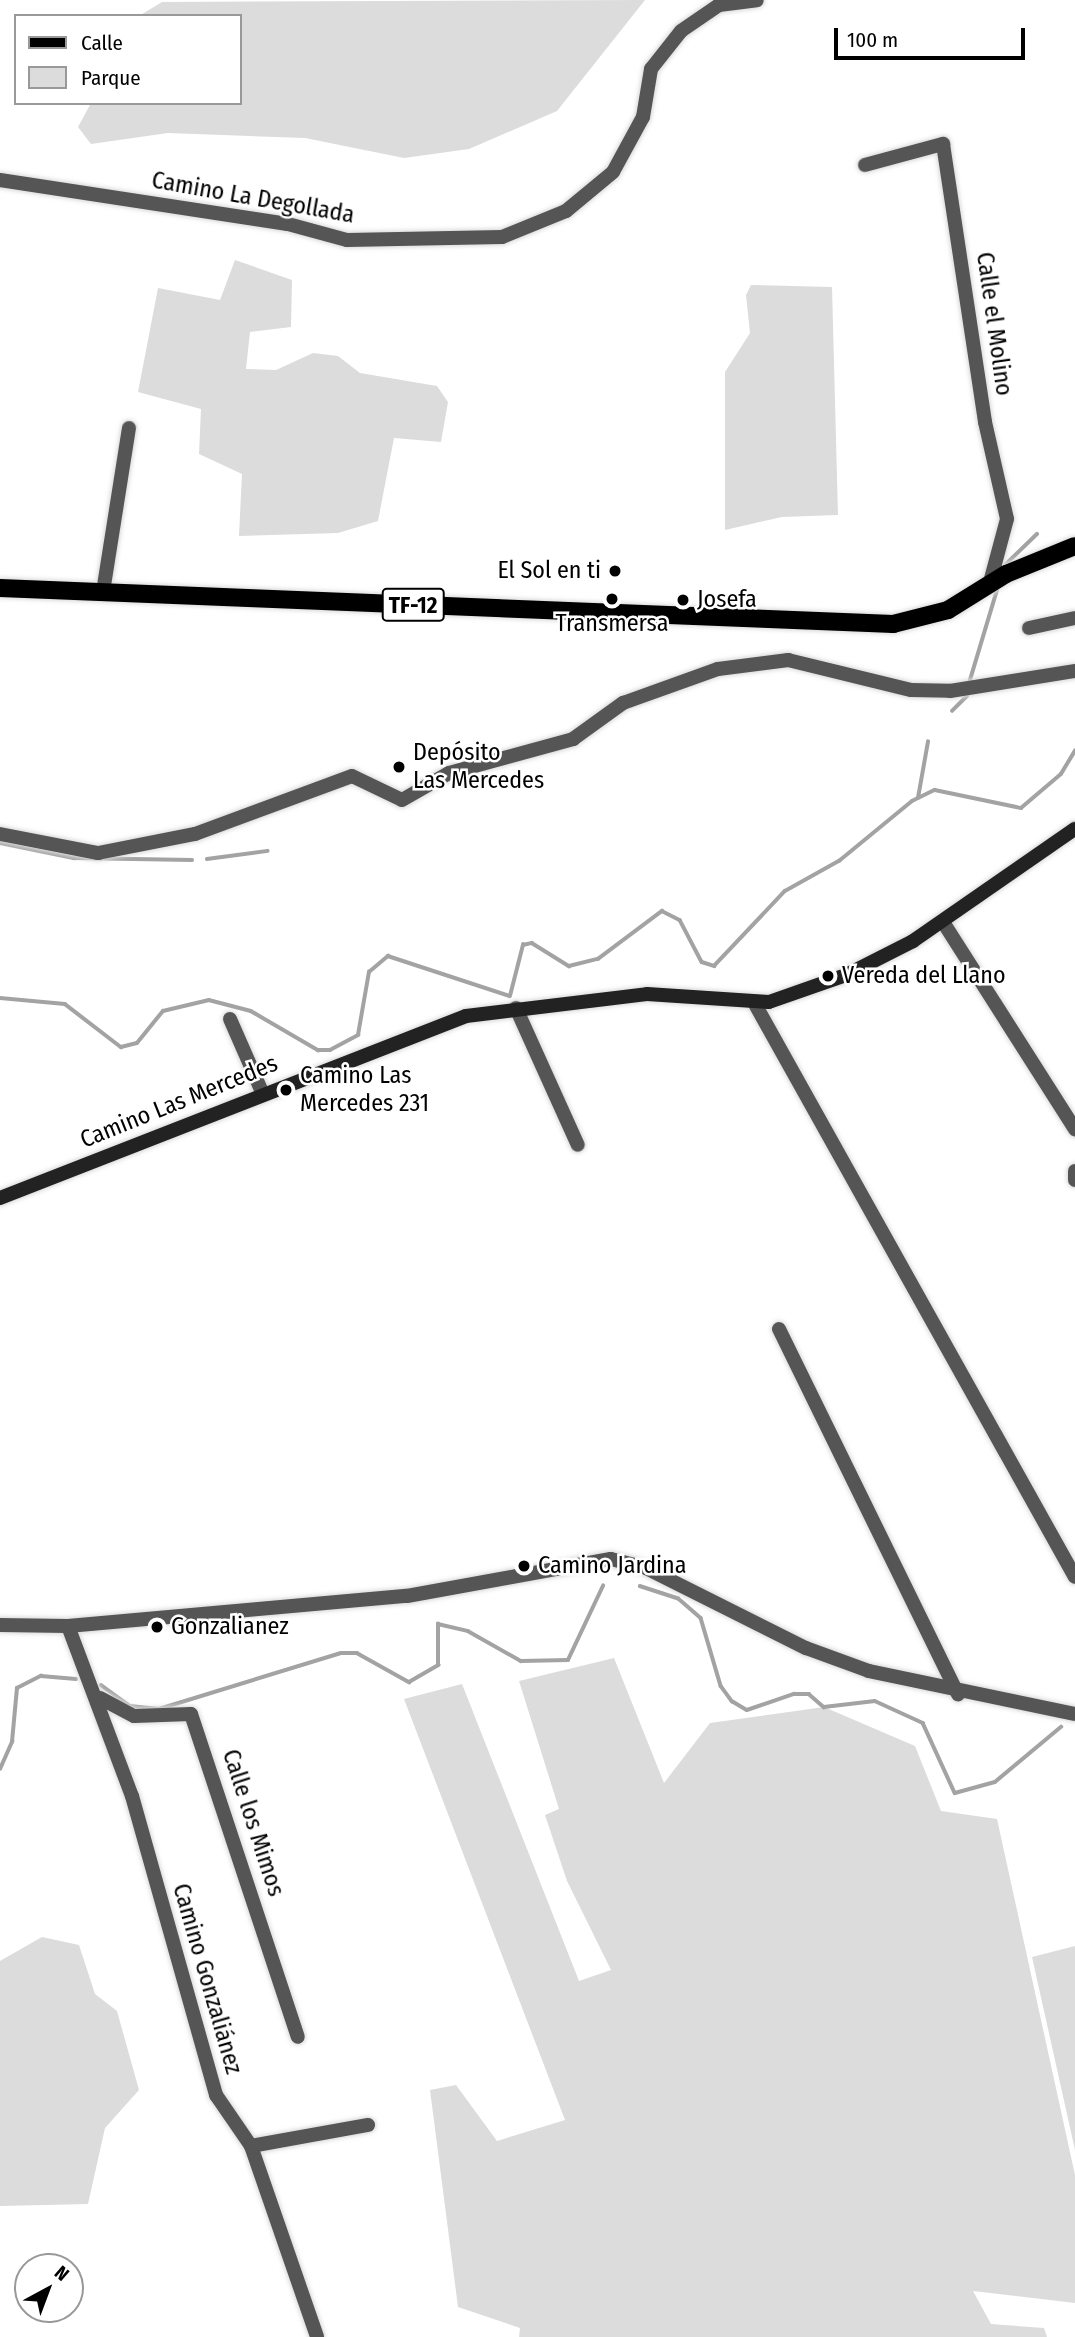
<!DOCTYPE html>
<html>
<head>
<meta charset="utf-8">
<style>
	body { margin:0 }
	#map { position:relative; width:1075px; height:2337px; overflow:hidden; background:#fff; font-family:"Fira Sans Condensed",sans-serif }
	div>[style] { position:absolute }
	.green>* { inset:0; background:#dcdcdc }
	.stream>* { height:3.5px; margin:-1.75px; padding:0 1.75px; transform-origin:1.75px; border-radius:1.75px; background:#a3a3a3 }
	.roads { filter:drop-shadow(0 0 2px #dbdbdb) drop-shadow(0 0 2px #dbdbdb) }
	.minor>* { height:14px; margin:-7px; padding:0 7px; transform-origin:7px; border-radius:7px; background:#555 }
	.secondary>* { height:14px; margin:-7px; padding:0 7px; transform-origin:7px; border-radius:7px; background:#222 }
	.primary>* { height:18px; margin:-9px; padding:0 9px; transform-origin:9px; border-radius:9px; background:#000 }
	.dots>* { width:19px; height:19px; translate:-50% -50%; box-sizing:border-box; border:4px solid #fff; border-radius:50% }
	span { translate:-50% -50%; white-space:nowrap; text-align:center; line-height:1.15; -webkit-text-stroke:5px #fff; paint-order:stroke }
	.shield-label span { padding:2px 5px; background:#fff; border:2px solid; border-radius:5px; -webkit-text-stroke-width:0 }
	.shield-label { font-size:23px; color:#000; font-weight:700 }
	.street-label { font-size:24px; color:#000 }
	.poi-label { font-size:24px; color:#000 }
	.right { translate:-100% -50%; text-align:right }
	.left { translate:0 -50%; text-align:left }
	.legend { position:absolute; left:14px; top:14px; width:228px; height:91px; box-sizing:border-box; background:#fff; border:2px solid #999; margin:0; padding:9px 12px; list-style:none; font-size:21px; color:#000 }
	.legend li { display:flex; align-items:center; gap:14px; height:35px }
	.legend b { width:35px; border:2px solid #999 }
	.north { position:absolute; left:14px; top:2253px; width:70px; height:70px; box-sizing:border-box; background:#fff; border:2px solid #999; border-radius:50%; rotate:41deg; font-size:19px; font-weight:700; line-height:28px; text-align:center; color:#000 }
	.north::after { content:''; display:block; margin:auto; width:24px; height:32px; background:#000; clip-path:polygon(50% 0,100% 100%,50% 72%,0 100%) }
	.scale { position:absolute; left:834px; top:28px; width:191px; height:32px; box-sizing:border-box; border:4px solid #000; border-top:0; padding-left:9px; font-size:21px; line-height:24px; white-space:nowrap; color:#000; -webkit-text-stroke:5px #fff; paint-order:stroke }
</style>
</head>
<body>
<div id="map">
	<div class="green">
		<i style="clip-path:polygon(645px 0,557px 111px,469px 149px,404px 158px,305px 138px,168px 133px,91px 144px,78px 127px,91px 103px,240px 103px,240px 16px,139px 16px,162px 2px)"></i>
		<i style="clip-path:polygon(235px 260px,292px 280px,291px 327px,250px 332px,246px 369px,276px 370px,313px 353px,338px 356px,360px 373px,437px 386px,448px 402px,441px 442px,394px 438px,378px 521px,338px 533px,239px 536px,242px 474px,199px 454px,201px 409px,138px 392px,158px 288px,220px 300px)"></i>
		<i style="clip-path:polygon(751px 285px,832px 287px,838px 515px,782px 517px,725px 530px,725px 372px,750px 333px,746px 295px)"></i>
		<i style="clip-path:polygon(614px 1658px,664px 1783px,710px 1723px,824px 1707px,915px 1746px,941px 1811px,997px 1819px,1075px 2175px,1075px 2303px,973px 2291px,991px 2324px,1044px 2328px,1047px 2337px,519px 2337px,520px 2328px,458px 2307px,430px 2090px,456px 2085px,497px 2141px,565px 2120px,404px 1699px,462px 1684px,579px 1981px,611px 1970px,567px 1881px,545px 1815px,559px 1809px,519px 1681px)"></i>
		<i style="clip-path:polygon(42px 1937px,79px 1945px,95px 1994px,117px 2011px,139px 2090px,105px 2128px,88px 2204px,0 2206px,0 1961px)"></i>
		<i style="clip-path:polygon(1075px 1946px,1075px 2150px,1032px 1957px)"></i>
	</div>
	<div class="stream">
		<i style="left:1001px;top:569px;width:50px;rotate:-44.2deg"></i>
		<i style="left:970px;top:680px;width:94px;rotate:-73.3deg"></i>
		<i style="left:952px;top:711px;width:21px;rotate:-45deg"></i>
		<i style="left:918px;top:798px;width:57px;rotate:-79.9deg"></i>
		<i style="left:0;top:843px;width:76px;rotate:11.5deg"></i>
		<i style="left:74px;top:858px;width:118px;rotate:1deg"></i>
		<i style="left:207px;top:859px;width:61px;rotate:-7.6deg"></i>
		<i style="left:0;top:998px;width:65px;rotate:5.3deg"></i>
		<i style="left:65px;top:1004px;width:71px;rotate:37.5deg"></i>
		<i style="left:121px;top:1047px;width:16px;rotate:-14deg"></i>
		<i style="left:137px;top:1043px;width:41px;rotate:-50.9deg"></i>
		<i style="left:163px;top:1011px;width:47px;rotate:-13.4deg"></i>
		<i style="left:209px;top:1000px;width:43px;rotate:14.7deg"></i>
		<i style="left:251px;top:1011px;width:78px;rotate:30.2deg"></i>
		<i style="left:318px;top:1050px;width:12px"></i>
		<i style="left:330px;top:1050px;width:32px;rotate:-28deg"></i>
		<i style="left:358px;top:1035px;width:64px;rotate:-80.1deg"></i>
		<i style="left:369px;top:972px;width:25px;rotate:-40deg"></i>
		<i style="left:388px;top:956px;width:128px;rotate:18.2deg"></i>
		<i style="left:510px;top:996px;width:53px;rotate:-75.7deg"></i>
		<i style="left:523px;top:945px;width:9px;rotate:-13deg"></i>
		<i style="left:532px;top:943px;width:44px;rotate:31.9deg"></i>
		<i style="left:569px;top:966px;width:30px;rotate:-14deg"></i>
		<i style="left:598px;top:959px;width:80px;rotate:-36.9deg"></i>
		<i style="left:662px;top:911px;width:20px;rotate:27deg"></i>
		<i style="left:680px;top:920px;width:47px;rotate:62.4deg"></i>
		<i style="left:702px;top:962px;width:13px;rotate:18deg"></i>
		<i style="left:714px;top:966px;width:103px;rotate:-46.6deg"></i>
		<i style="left:785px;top:891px;width:62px;rotate:-29.1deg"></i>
		<i style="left:839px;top:861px;width:94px;rotate:-39.4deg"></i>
		<i style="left:912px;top:801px;width:25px;rotate:-26deg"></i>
		<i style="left:935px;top:790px;width:88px;rotate:11.8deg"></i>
		<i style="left:1021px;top:808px;width:52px;rotate:-40.4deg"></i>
		<i style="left:1061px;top:774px;width:27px;rotate:-59deg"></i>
		<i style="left:640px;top:1586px;width:40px;rotate:18deg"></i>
		<i style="left:678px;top:1598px;width:30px;rotate:41deg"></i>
		<i style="left:701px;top:1618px;width:71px;rotate:73.6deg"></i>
		<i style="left:721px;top:1686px;width:19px;rotate:54deg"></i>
		<i style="left:732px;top:1701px;width:17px;rotate:31deg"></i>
		<i style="left:747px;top:1710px;width:50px;rotate:-18.8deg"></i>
		<i style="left:794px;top:1694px;width:15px"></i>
		<i style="left:809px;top:1694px;width:20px;rotate:41deg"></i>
		<i style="left:824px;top:1707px;width:51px;rotate:-6.7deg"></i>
		<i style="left:875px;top:1701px;width:53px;rotate:24.6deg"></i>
		<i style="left:923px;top:1723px;width:77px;rotate:65.4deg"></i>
		<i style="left:955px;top:1793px;width:41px;rotate:-15.4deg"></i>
		<i style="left:995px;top:1782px;width:86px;rotate:-39.8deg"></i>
		<i style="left:101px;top:1685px;width:36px;rotate:36deg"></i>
		<i style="left:130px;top:1706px;width:29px;rotate:6deg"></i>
		<i style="left:159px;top:1709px;width:190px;rotate:-17.1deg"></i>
		<i style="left:341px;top:1653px;width:16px"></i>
		<i style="left:357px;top:1653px;width:60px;rotate:29.1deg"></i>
		<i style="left:409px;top:1682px;width:34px;rotate:-30deg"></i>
		<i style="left:438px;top:1665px;width:41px;rotate:-90deg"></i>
		<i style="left:438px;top:1624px;width:31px;rotate:13deg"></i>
		<i style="left:468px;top:1631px;width:61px;rotate:29.5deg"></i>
		<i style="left:521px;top:1661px;width:47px;rotate:-1.2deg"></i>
		<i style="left:568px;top:1660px;width:82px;rotate:-64.7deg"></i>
		<i style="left:0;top:1769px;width:30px;rotate:-66deg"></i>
		<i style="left:12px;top:1742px;width:54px;rotate:-84.7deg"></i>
		<i style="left:17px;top:1688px;width:27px;rotate:-27deg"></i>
		<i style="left:41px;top:1676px;width:35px;rotate:5deg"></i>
	</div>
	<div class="roads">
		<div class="minor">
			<i style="left:865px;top:165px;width:81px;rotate:-15.1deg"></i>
			<i style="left:943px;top:144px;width:281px;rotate:81.4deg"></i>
			<i style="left:985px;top:422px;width:99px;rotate:77.2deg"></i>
			<i style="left:1007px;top:519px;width:69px;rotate:105deg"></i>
			<i style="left:0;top:180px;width:291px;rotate:8.7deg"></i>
			<i style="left:288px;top:224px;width:61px;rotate:15.2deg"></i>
			<i style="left:347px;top:240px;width:155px;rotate:-1.1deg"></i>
			<i style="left:502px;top:237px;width:69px;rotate:-22.1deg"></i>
			<i style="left:566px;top:211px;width:61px;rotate:-39.7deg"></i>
			<i style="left:613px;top:172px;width:63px;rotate:-61.4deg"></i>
			<i style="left:643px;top:117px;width:49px;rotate:-80.5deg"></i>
			<i style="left:651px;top:69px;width:48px;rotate:-51.7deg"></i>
			<i style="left:681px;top:31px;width:46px;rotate:-34.4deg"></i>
			<i style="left:719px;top:5px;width:38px;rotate:-7deg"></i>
			<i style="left:103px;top:592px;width:166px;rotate:-81deg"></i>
			<i style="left:1029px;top:628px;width:47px;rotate:-12.3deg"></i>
			<i style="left:0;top:834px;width:100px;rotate:11deg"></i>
			<i style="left:98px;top:853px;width:99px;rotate:-11.1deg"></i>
			<i style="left:195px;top:834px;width:167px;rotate:-20.3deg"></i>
			<i style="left:352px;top:776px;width:55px;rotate:25.6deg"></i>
			<i style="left:402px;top:800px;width:54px;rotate:-29.9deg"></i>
			<i style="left:449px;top:773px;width:129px;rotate:-15.3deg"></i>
			<i style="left:573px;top:739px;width:62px;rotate:-35.8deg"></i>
			<i style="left:623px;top:703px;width:101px;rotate:-19.7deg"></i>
			<i style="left:718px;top:669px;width:71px;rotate:-7.3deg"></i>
			<i style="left:788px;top:660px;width:127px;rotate:13.7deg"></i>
			<i style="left:911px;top:690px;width:39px;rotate:1deg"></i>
			<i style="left:950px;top:691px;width:127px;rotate:-9.1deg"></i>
			<i style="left:943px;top:922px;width:246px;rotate:57.5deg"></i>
			<i style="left:755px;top:1004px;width:656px;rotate:60.82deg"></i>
			<i style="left:516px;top:1008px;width:150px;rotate:65.7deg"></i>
			<i style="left:230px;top:1019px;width:82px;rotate:66.3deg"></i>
			<i style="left:1075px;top:1171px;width:9px;rotate:90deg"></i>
			<i style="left:779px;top:1329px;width:407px;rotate:63.9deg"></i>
			<i style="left:0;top:1625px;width:68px;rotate:0.8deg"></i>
			<i style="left:68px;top:1626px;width:340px;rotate:-5.1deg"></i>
			<i style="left:407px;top:1596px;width:207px;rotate:-10.3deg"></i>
			<i style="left:611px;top:1559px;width:36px;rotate:14deg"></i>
			<i style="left:646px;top:1568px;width:179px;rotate:26.6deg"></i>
			<i style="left:806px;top:1648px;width:67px;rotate:20.1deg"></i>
			<i style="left:869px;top:1671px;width:210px;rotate:11.8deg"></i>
			<i style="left:68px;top:1626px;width:182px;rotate:69.4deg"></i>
			<i style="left:132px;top:1796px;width:311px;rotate:74.3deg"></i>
			<i style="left:216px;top:2095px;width:62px;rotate:55.5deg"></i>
			<i style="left:251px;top:2146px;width:202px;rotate:70.9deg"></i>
			<i style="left:100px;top:1698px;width:38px;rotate:28deg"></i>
			<i style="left:134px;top:1716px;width:57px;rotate:-2deg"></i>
			<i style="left:191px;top:1714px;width:340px;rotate:71.7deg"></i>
			<i style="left:251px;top:2146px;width:119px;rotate:-10.2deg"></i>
		</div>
		<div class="secondary">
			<i style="left:0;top:1198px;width:500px;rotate:-21.33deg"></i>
			<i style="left:466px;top:1016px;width:182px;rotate:-6.9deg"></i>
			<i style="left:647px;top:994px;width:122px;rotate:3.8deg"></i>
			<i style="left:769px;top:1002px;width:82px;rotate:-19.3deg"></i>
			<i style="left:846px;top:975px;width:75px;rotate:-26.9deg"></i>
			<i style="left:913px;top:941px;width:197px;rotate:-34.7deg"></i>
		</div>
		<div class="primary">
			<i style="left:0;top:588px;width:894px;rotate:2.31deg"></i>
			<i style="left:893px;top:624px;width:57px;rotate:-14.3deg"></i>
			<i style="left:948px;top:610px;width:68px;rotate:-31.8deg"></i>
			<i style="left:1006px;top:574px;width:74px;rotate:-22.1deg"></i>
		</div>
	</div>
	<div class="dots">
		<i style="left:615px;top:571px;background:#000"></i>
		<i style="left:612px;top:599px;background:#000"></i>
		<i style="left:683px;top:600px;background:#000"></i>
		<i style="left:399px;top:767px;background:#000"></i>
		<i style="left:828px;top:976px;background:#000"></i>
		<i style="left:286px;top:1090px;background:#000"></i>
		<i style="left:524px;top:1566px;background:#000"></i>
		<i style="left:157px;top:1627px;background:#000"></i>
	</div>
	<div class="shield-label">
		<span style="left:413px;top:605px">TF-12</span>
	</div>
	<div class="street-label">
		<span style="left:253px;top:198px;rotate:10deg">Camino La Degollada</span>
		<span style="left:994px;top:324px;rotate:82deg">Calle el Molino</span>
		<span style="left:179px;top:1102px;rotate:-22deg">Camino Las Mercedes</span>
		<span style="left:253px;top:1823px;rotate:72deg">Calle los Mimos</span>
		<span style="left:207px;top:1979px;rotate:74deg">Camino Gonzaliánez</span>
	</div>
	<div class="poi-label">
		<span class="right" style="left:601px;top:571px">El Sol en ti</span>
		<span class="left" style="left:697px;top:600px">Josefa</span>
		<span style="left:612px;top:624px">Transmersa</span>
		<span class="left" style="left:413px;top:767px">Depósito<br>Las Mercedes</span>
		<span class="left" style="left:842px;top:976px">Vereda del Llano</span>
		<span class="left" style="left:300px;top:1090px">Camino Las<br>Mercedes 231</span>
		<span class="left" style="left:538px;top:1566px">Camino Jardina</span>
		<span class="left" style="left:171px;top:1627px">Gonzalianez</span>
	</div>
	<ul class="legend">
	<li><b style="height:9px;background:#000"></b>Calle</li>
	<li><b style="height:19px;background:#dcdcdc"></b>Parque</li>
	</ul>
	<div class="north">N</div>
	<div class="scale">100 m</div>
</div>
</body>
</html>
